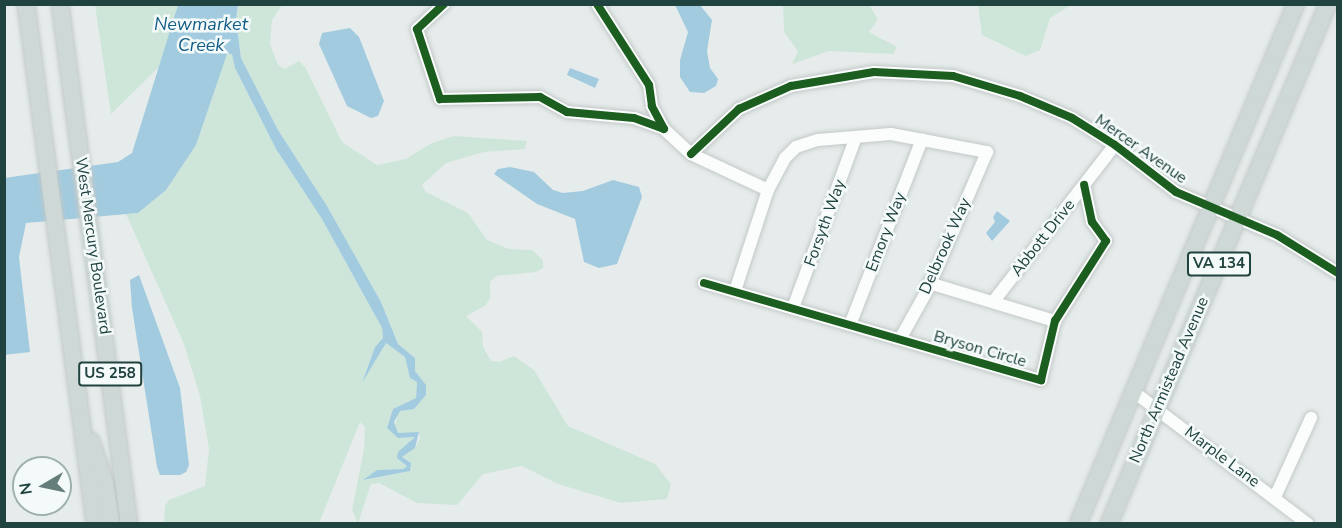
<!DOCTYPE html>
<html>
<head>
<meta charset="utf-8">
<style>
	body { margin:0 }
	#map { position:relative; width:1342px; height:528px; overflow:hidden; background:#e6eceb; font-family:"Nunito Sans",sans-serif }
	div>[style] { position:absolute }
	.green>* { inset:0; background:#cee6da }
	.water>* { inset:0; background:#a2cbdf }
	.roads { filter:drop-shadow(0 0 2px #c3c9c8) drop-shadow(0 0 2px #c3c9c8) }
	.minor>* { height:12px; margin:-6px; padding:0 6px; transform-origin:6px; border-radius:6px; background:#fbfcfc }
	.major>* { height:16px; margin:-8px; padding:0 8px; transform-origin:8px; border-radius:8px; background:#cdd8d7 }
	.cycleway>* { height:8px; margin:-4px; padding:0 4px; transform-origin:4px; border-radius:4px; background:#1b5e20 }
	span { translate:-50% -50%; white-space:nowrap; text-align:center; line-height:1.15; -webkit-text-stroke:5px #f4faf9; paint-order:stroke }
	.shield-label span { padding:2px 4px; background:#f4faf9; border:2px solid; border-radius:4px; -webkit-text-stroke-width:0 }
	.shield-label { font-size:15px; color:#204340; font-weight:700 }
	.street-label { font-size:16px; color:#204340 }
	.water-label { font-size:18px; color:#125d87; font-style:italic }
	.frame { position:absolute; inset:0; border:6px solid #204340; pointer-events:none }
	.north { position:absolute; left:12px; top:456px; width:60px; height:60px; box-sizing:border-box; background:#f4faf9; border:2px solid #9fb1af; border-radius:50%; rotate:261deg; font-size:16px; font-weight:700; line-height:24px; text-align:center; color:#204340 }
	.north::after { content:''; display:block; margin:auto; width:21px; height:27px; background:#657e7c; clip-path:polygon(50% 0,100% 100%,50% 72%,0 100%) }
</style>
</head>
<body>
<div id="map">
	<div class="green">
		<i style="clip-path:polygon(95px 5px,178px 5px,161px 65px,111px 114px)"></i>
		<i style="clip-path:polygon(238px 5px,282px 5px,272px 20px,270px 44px,278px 65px,285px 69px,299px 61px,305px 67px,342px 142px,377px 165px,406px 159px,432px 143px,454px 136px,527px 141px,525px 149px,484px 152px,446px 163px,422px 185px,426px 192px,468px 213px,487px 240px,509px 249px,532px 250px,543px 260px,543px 268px,536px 272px,496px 276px,490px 282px,490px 298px,486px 305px,466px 316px,482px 332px,483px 347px,491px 361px,499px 362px,514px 356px,534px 370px,568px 426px,655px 464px,671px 484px,667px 499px,621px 503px,558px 484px,522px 466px,483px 474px,457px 505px,417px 503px,379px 483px,371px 484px,358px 523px,352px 510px,364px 449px,365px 427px,360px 422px,319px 523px,164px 523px,165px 506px,169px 500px,205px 486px,209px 449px,200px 396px,184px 344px,126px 214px,138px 213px,166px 190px,196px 145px,227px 53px,233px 54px,235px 68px,276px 149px,322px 219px,382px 328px,383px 338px,375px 347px,363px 381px,386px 343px,405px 357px,410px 378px,417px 382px,416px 398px,393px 409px,387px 428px,398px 438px,415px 437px,398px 452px,398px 458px,407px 465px,403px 469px,377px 470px,364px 480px,410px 471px,411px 463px,402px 457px,415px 448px,420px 438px,419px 433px,398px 433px,394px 429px,399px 411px,414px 409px,426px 395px,426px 385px,415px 371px,415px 358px,398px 344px,381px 302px,327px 206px,278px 130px,241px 58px,236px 19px)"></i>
		<i style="clip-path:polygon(783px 5px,869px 5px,878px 19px,869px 32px,897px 47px,893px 54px,829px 51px,792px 64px,798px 51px,784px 32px)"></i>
		<i style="clip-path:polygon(978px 5px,978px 4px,1071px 5px,1050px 18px,1040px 50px,1026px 56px,982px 35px)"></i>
	</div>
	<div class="water">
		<i style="clip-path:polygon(178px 5px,238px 5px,236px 19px,241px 58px,278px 130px,327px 206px,381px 302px,398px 344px,415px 358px,415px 371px,426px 385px,426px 395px,414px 409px,400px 411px,394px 422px,398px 433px,419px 432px,415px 448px,402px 457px,411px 463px,410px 471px,363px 480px,377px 470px,403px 469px,407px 466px,397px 458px,398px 452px,415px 437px,398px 438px,387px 428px,393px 409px,416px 398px,417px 382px,410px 378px,405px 357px,386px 343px,362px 383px,375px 347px,383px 338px,382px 328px,322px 219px,276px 149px,235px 68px,232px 54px,227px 54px,196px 145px,166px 190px,138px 213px,26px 223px,19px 257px,30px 352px,4px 355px,4px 178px,118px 162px,132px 153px)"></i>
		<i style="clip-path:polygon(675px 5px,700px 5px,712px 20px,707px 51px,710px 68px,718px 79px,716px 86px,704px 93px,690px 92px,680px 77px,680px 60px,688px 32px)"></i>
		<i style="clip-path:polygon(350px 28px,359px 37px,384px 101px,378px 116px,371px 118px,347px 106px,319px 44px,322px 33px)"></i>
		<i style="clip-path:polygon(570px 68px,599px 79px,595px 88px,567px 75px)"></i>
		<i style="clip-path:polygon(510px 167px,534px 172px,553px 190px,563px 193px,583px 191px,613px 180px,639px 187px,642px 197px,617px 264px,599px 268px,584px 262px,575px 219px,537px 204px,494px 174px,498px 169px)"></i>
		<i style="clip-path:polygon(997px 211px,1010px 221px,992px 241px,986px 233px,995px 222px,993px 217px)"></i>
		<i style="clip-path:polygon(139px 275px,180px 388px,189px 465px,186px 472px,180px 475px,160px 475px,157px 467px,132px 308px,130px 280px)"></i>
	</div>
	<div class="roads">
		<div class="minor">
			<i style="left:444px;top:4px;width:37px;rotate:137deg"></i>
			<i style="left:417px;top:29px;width:74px;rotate:71.8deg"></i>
			<i style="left:440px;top:99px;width:100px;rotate:-1.1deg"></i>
			<i style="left:540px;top:97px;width:31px;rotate:29deg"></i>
			<i style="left:567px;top:112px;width:67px;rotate:5.1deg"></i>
			<i style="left:634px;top:118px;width:32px;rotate:20deg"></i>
			<i style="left:664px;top:129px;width:26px;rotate:-118deg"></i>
			<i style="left:652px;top:106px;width:21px;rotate:-98deg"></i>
			<i style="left:649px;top:85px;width:96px;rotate:-122.7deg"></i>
			<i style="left:664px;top:129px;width:37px;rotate:43deg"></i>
			<i style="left:691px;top:154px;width:85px;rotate:25.1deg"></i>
			<i style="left:691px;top:154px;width:66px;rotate:-43.2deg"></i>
			<i style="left:739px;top:109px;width:57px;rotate:-23.9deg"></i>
			<i style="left:791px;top:86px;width:84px;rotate:-9.6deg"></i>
			<i style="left:874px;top:72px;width:79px;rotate:2.9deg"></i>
			<i style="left:953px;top:76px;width:70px;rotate:16.6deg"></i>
			<i style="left:1020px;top:96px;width:56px;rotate:22.9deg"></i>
			<i style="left:1072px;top:118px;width:51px;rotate:32.1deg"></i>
			<i style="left:1115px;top:145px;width:77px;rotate:37.6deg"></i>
			<i style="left:1176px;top:192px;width:110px;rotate:23.1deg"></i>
			<i style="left:1277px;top:235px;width:72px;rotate:31.9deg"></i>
			<i style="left:704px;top:283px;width:351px;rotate:16.1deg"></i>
			<i style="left:1041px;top:380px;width:61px;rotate:-76.7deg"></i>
			<i style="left:1055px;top:321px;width:95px;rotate:-57.5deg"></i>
			<i style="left:1106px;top:241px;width:24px;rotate:-126deg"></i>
			<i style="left:1092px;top:222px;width:38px;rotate:-102deg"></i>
			<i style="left:929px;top:283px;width:132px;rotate:16.8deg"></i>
			<i style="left:735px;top:291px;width:106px;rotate:-71.9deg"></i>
			<i style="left:768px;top:190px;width:36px;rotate:-62deg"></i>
			<i style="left:785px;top:158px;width:16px;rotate:-45deg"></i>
			<i style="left:796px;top:147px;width:23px;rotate:-18deg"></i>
			<i style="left:818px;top:140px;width:73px;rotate:-4.7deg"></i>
			<i style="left:891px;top:134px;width:98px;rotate:10.6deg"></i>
			<i style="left:987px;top:152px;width:149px;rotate:113.3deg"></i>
			<i style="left:928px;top:289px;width:57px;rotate:119.2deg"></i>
			<i style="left:993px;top:302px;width:199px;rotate:-52.2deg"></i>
			<i style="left:793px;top:308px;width:182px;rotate:-69.8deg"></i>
			<i style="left:850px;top:325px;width:199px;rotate:-68.8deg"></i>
			<i style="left:1134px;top:392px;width:218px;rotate:37.2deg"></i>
			<i style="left:1275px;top:497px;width:87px;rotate:-65.5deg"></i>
		</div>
		<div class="major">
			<i style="left:26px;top:4px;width:525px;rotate:82.44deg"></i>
			<i style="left:60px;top:4px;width:525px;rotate:82.44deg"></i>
			<i style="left:91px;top:441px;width:44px;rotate:71.6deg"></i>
			<i style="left:105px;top:483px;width:41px;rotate:81.7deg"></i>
			<i style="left:1078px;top:524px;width:564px;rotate:-67.26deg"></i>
			<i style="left:1109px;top:524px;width:564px;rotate:-67.16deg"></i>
		</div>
	</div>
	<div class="cycleway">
		<i style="left:444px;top:4px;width:37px;rotate:137deg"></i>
		<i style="left:417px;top:29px;width:74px;rotate:71.8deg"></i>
		<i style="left:440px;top:99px;width:100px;rotate:-1.1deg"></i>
		<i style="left:540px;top:97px;width:31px;rotate:29deg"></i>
		<i style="left:567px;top:112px;width:67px;rotate:5.1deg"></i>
		<i style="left:634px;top:118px;width:32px;rotate:20deg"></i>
		<i style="left:664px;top:129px;width:26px;rotate:-118deg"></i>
		<i style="left:652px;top:106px;width:21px;rotate:-98deg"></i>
		<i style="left:649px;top:85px;width:96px;rotate:-122.7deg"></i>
		<i style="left:691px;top:154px;width:66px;rotate:-43.2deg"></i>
		<i style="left:739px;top:109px;width:57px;rotate:-23.9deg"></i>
		<i style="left:791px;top:86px;width:84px;rotate:-9.6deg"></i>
		<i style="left:874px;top:72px;width:79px;rotate:2.9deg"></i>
		<i style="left:953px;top:76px;width:70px;rotate:16.6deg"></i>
		<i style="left:1020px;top:96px;width:56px;rotate:22.9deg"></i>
		<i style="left:1072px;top:118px;width:51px;rotate:32.1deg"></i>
		<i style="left:1115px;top:145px;width:77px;rotate:37.6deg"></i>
		<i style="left:1176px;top:192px;width:110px;rotate:23.1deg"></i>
		<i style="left:1277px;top:235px;width:72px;rotate:31.9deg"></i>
		<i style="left:704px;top:283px;width:351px;rotate:16.1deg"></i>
		<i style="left:1041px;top:380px;width:61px;rotate:-76.7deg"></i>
		<i style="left:1055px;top:321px;width:95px;rotate:-57.5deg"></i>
		<i style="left:1106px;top:241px;width:24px;rotate:-126deg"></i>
		<i style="left:1092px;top:222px;width:38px;rotate:-102deg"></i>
	</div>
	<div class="shield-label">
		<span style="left:1219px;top:264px">VA 134</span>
		<span style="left:110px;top:374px">US 258</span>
	</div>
	<div class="street-label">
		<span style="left:1141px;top:149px;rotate:35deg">Mercer Avenue</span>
		<span style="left:825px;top:223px;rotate:-70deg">Forsyth Way</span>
		<span style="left:886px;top:232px;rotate:-69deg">Emory Way</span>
		<span style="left:1043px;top:238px;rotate:-52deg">Abbott Drive</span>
		<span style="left:93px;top:246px;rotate:82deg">West Mercury Boulevard</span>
		<span style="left:945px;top:246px;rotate:-66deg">Delbrook Way</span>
		<span style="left:980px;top:349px;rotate:16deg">Bryson Circle</span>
		<span style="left:1169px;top:380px;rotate:-67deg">North Armistead Avenue</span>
		<span style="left:1222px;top:457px;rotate:37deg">Marple Lane</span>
	</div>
	<div class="water-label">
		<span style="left:201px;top:35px">Newmarket<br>Creek</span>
	</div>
	<div class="frame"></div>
	<div class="north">N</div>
</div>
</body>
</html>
